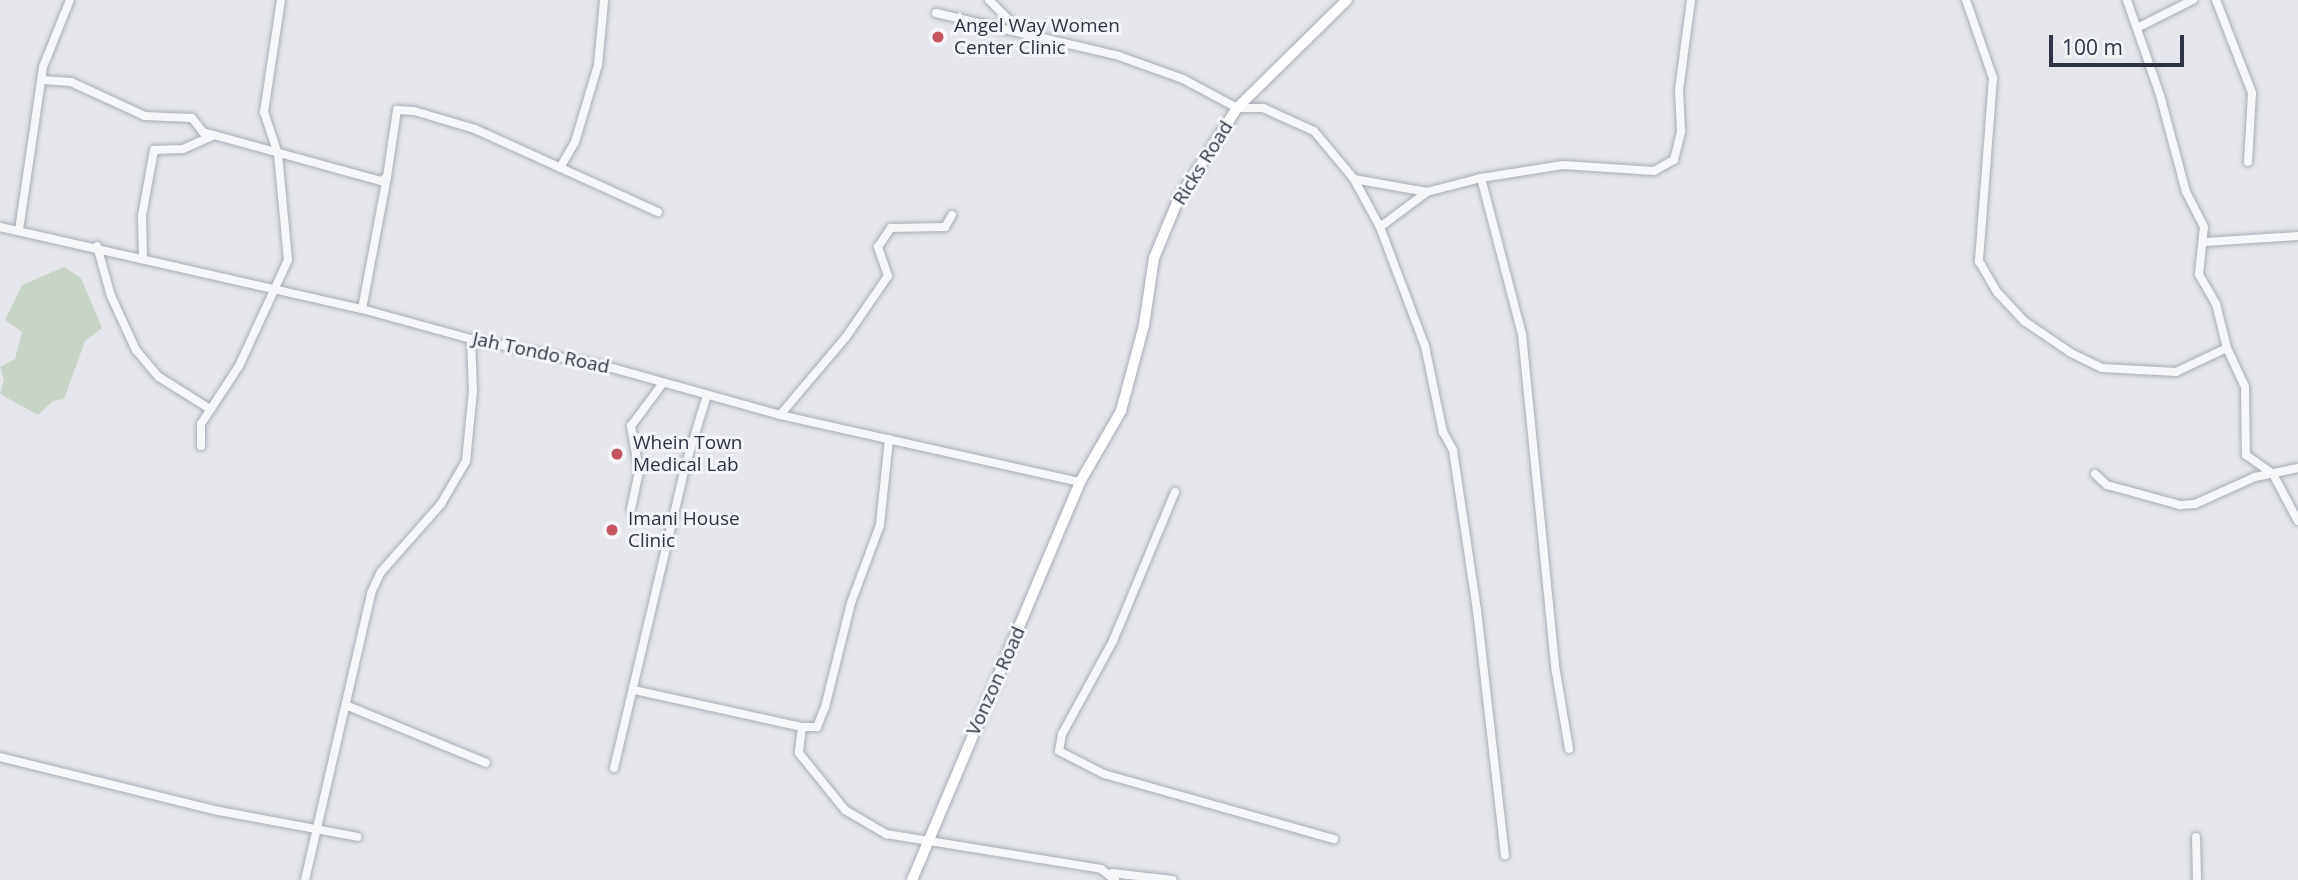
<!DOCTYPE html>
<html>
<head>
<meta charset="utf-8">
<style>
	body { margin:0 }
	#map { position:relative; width:2298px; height:880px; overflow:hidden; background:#e4e6eb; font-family:"Open Sans",sans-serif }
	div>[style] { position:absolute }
	.green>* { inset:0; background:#c8d4c6 }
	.roads { filter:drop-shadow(0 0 2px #a9adb5) drop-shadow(0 0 2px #a9adb5) }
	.street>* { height:8px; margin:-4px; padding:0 4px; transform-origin:4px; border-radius:4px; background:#f6f7f9 }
	.secondary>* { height:10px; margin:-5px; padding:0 5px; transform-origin:5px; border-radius:5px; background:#fff }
	.dots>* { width:19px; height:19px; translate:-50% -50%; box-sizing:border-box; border:4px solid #f3f5f8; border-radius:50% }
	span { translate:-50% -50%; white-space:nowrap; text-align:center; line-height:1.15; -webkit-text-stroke:6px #f3f5f8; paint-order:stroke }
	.poi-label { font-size:19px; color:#2d3342 }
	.left { translate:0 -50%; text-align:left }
	.street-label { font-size:19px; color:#2d3342 }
	.scale { position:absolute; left:2049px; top:35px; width:135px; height:32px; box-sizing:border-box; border:4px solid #2d3342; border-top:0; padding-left:9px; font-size:21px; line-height:24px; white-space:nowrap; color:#2d3342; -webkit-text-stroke:5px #f3f5f8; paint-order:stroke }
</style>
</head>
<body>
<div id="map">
	<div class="green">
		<i style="clip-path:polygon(64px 267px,81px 278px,102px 328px,85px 341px,64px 399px,53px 401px,38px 415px,0 394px,4px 380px,0 367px,15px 359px,22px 332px,5px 320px,22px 285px)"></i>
	</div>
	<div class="roads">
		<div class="street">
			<i style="left:989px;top:0;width:38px;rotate:45deg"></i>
			<i style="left:1966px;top:0;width:83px;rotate:70.9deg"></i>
			<i style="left:1993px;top:78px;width:184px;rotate:94.4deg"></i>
			<i style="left:1979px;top:261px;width:36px;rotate:60deg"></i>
			<i style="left:1997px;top:292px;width:40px;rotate:47deg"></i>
			<i style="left:2024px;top:321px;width:57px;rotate:34.2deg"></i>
			<i style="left:2071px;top:353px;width:34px;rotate:26deg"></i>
			<i style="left:2102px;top:368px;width:74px;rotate:3.1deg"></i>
			<i style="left:2176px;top:372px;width:56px;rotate:-25.2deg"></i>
			<i style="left:2227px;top:348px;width:45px;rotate:-104deg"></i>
			<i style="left:2216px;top:304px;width:34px;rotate:-120deg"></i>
			<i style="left:2199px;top:274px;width:47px;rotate:-83.9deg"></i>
			<i style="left:2204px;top:227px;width:39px;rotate:-117deg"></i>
			<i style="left:2186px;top:192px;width:100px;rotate:-105deg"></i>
			<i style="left:2160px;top:95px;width:101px;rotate:-109.2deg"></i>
			<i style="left:2216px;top:0;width:100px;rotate:68.8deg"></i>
			<i style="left:2252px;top:93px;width:69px;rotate:93.3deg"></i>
			<i style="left:936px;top:13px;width:188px;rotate:13.2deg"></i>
			<i style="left:1119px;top:56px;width:68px;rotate:19.8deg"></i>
			<i style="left:1183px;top:79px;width:61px;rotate:28.2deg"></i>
			<i style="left:1237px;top:108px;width:26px"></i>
			<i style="left:1263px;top:108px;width:56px;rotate:24.3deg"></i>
			<i style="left:1314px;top:131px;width:62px;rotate:50.2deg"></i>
			<i style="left:1354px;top:179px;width:74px;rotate:10.1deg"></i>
			<i style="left:2137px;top:28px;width:63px;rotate:-26.6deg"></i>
			<i style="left:42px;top:80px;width:29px;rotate:4deg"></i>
			<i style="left:71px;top:82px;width:81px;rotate:24.7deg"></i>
			<i style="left:145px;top:116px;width:47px;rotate:2.4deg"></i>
			<i style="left:192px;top:118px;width:18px;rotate:52deg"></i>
			<i style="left:203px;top:132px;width:185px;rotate:15.4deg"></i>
			<i style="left:381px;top:181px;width:7px;rotate:-34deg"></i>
			<i style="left:387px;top:177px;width:68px;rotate:-81.5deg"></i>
			<i style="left:397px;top:110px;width:17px;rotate:3deg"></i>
			<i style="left:414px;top:111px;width:64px;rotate:16.4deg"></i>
			<i style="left:475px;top:129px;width:201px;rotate:24.4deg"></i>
			<i style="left:560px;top:168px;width:30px;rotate:-60deg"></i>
			<i style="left:575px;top:142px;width:80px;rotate:-73.4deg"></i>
			<i style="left:598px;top:65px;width:64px;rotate:-84.6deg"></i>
			<i style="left:1481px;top:178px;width:161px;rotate:75.3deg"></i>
			<i style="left:1522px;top:334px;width:340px;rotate:84.3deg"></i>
			<i style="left:1556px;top:672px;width:78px;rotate:80.4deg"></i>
			<i style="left:1354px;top:179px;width:55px;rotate:61.6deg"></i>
			<i style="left:1380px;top:227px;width:127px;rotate:69.3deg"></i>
			<i style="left:1425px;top:346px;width:88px;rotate:78.2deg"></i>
			<i style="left:1443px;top:432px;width:21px;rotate:61deg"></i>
			<i style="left:1453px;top:450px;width:162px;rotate:81.5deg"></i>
			<i style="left:1477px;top:610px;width:247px;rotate:83.5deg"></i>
			<i style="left:0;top:227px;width:371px;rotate:12.8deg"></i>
			<i style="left:362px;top:309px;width:113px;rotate:15.4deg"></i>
			<i style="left:471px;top:339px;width:144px;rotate:11.6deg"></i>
			<i style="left:612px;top:368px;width:174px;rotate:15.6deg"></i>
			<i style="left:780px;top:415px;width:307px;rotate:12.6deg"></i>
			<i style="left:1380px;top:227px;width:59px;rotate:-36.7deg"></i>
			<i style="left:1427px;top:192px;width:56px;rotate:-14.5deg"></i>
			<i style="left:1481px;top:178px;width:83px;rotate:-9deg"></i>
			<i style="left:1563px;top:165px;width:91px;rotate:3.8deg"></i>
			<i style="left:1654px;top:171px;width:23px;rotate:-29deg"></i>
			<i style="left:1674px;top:160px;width:30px;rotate:-76deg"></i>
			<i style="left:1681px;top:131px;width:41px;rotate:-92.8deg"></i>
			<i style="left:1679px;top:90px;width:91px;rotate:-82.4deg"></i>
			<i style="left:19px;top:230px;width:165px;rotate:-81.6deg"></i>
			<i style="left:43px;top:67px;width:72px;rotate:-68.1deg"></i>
			<i style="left:2205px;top:242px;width:93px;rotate:-3.7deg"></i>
			<i style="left:97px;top:246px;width:52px;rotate:74.4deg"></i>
			<i style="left:111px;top:296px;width:60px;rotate:65.2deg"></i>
			<i style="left:136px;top:350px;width:35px;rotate:50deg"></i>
			<i style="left:159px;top:377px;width:60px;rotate:32.1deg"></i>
			<i style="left:143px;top:257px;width:41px;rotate:-91.4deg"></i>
			<i style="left:142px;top:216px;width:67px;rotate:-79.7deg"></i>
			<i style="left:154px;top:150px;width:29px;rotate:-2deg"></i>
			<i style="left:183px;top:149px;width:34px;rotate:-24deg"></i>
			<i style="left:362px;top:309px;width:134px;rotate:-79.3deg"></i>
			<i style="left:2227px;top:348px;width:43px;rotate:65.2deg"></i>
			<i style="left:2245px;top:387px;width:68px;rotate:89.2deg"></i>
			<i style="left:2246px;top:455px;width:33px;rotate:35deg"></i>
			<i style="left:2273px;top:474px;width:53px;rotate:62deg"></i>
			<i style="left:780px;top:415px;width:102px;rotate:-49.8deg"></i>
			<i style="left:846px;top:337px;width:74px;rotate:-55.5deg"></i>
			<i style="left:888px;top:276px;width:31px;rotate:-109deg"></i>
			<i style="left:878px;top:247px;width:23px;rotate:-56deg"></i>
			<i style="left:891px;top:228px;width:54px;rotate:-1.1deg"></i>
			<i style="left:945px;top:227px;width:14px;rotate:-60deg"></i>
			<i style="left:889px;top:439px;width:86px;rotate:96deg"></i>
			<i style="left:880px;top:525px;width:83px;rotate:110.4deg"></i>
			<i style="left:851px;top:603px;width:107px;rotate:104deg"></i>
			<i style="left:825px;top:707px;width:22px;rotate:112deg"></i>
			<i style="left:817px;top:727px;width:15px;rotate:180deg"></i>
			<i style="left:802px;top:727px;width:26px;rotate:97deg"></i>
			<i style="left:799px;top:753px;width:73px;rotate:51.1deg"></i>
			<i style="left:845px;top:810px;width:48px;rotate:30.3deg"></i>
			<i style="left:886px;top:834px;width:218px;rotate:9.2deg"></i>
			<i style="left:1101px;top:869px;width:18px;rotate:38deg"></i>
			<i style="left:201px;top:446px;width:22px;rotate:-90deg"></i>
			<i style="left:201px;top:424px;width:69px;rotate:-56.8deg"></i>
			<i style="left:239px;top:366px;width:117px;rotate:-65.2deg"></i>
			<i style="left:288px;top:260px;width:106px;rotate:-95.4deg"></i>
			<i style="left:278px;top:154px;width:44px;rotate:-108.4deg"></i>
			<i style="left:264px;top:112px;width:113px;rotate:-81.4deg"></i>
			<i style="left:2095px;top:474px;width:16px;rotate:43deg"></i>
			<i style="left:2107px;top:485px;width:76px;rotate:15.3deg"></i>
			<i style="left:2180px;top:505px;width:15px;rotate:-4deg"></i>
			<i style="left:2195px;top:504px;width:66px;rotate:-24.2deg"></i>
			<i style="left:2255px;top:477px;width:44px;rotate:-11.8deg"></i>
			<i style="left:1175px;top:492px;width:161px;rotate:112.6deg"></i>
			<i style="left:1113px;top:641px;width:106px;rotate:118.7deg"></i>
			<i style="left:1062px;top:734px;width:17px;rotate:100deg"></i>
			<i style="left:1059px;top:751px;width:51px;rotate:27.1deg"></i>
			<i style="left:1104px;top:774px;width:239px;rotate:15.8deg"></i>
			<i style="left:631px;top:509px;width:39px;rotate:-78deg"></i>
			<i style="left:639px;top:471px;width:46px;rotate:-100.1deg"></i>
			<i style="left:631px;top:426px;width:54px;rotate:-53.3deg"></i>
			<i style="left:634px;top:690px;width:172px;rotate:12.4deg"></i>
			<i style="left:348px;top:706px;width:149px;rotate:22.4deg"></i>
			<i style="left:0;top:757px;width:226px;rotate:13.9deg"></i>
			<i style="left:219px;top:811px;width:141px;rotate:10.6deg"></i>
			<i style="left:614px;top:768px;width:309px;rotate:-76.7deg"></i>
			<i style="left:685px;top:467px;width:75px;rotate:-73deg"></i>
			<i style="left:2196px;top:837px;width:43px;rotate:88.7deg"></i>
			<i style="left:1112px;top:873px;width:61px;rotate:6.5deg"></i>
			<i style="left:305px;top:880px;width:294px;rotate:-77deg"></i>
			<i style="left:371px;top:593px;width:23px;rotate:-65deg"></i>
			<i style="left:381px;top:572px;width:91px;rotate:-48.6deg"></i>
			<i style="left:441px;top:504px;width:50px;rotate:-59.8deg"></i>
			<i style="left:466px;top:461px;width:70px;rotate:-84.3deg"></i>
			<i style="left:473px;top:391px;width:52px;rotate:-92.2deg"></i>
		</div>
		<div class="secondary">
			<i style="left:912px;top:880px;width:432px;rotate:-67.1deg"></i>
			<i style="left:1080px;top:482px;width:82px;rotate:-60deg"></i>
			<i style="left:1121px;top:411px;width:89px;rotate:-75deg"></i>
			<i style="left:1144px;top:325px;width:68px;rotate:-81.5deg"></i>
			<i style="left:1154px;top:258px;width:63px;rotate:-67.5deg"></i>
			<i style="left:1178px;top:200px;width:109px;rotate:-57.3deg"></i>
			<i style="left:1237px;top:108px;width:154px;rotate:-44.5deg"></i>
		</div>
	</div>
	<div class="dots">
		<i style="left:938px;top:37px;background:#c4545f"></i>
		<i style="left:617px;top:454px;background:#c4545f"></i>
		<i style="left:612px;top:530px;background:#c4545f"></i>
	</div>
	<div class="poi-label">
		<span class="left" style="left:954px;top:37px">Angel Way Women<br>Center Clinic</span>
		<span class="left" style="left:633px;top:454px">Whein Town<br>Medical Lab</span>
		<span class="left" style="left:628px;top:530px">Imani House<br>Clinic</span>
	</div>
	<div class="street-label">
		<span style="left:1203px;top:163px;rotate:-58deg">Ricks Road</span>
		<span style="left:541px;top:353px;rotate:12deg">Jah Tondo Road</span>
		<span style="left:996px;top:681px;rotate:-66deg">Vonzon Road</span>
	</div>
	<div class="scale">100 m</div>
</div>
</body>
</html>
